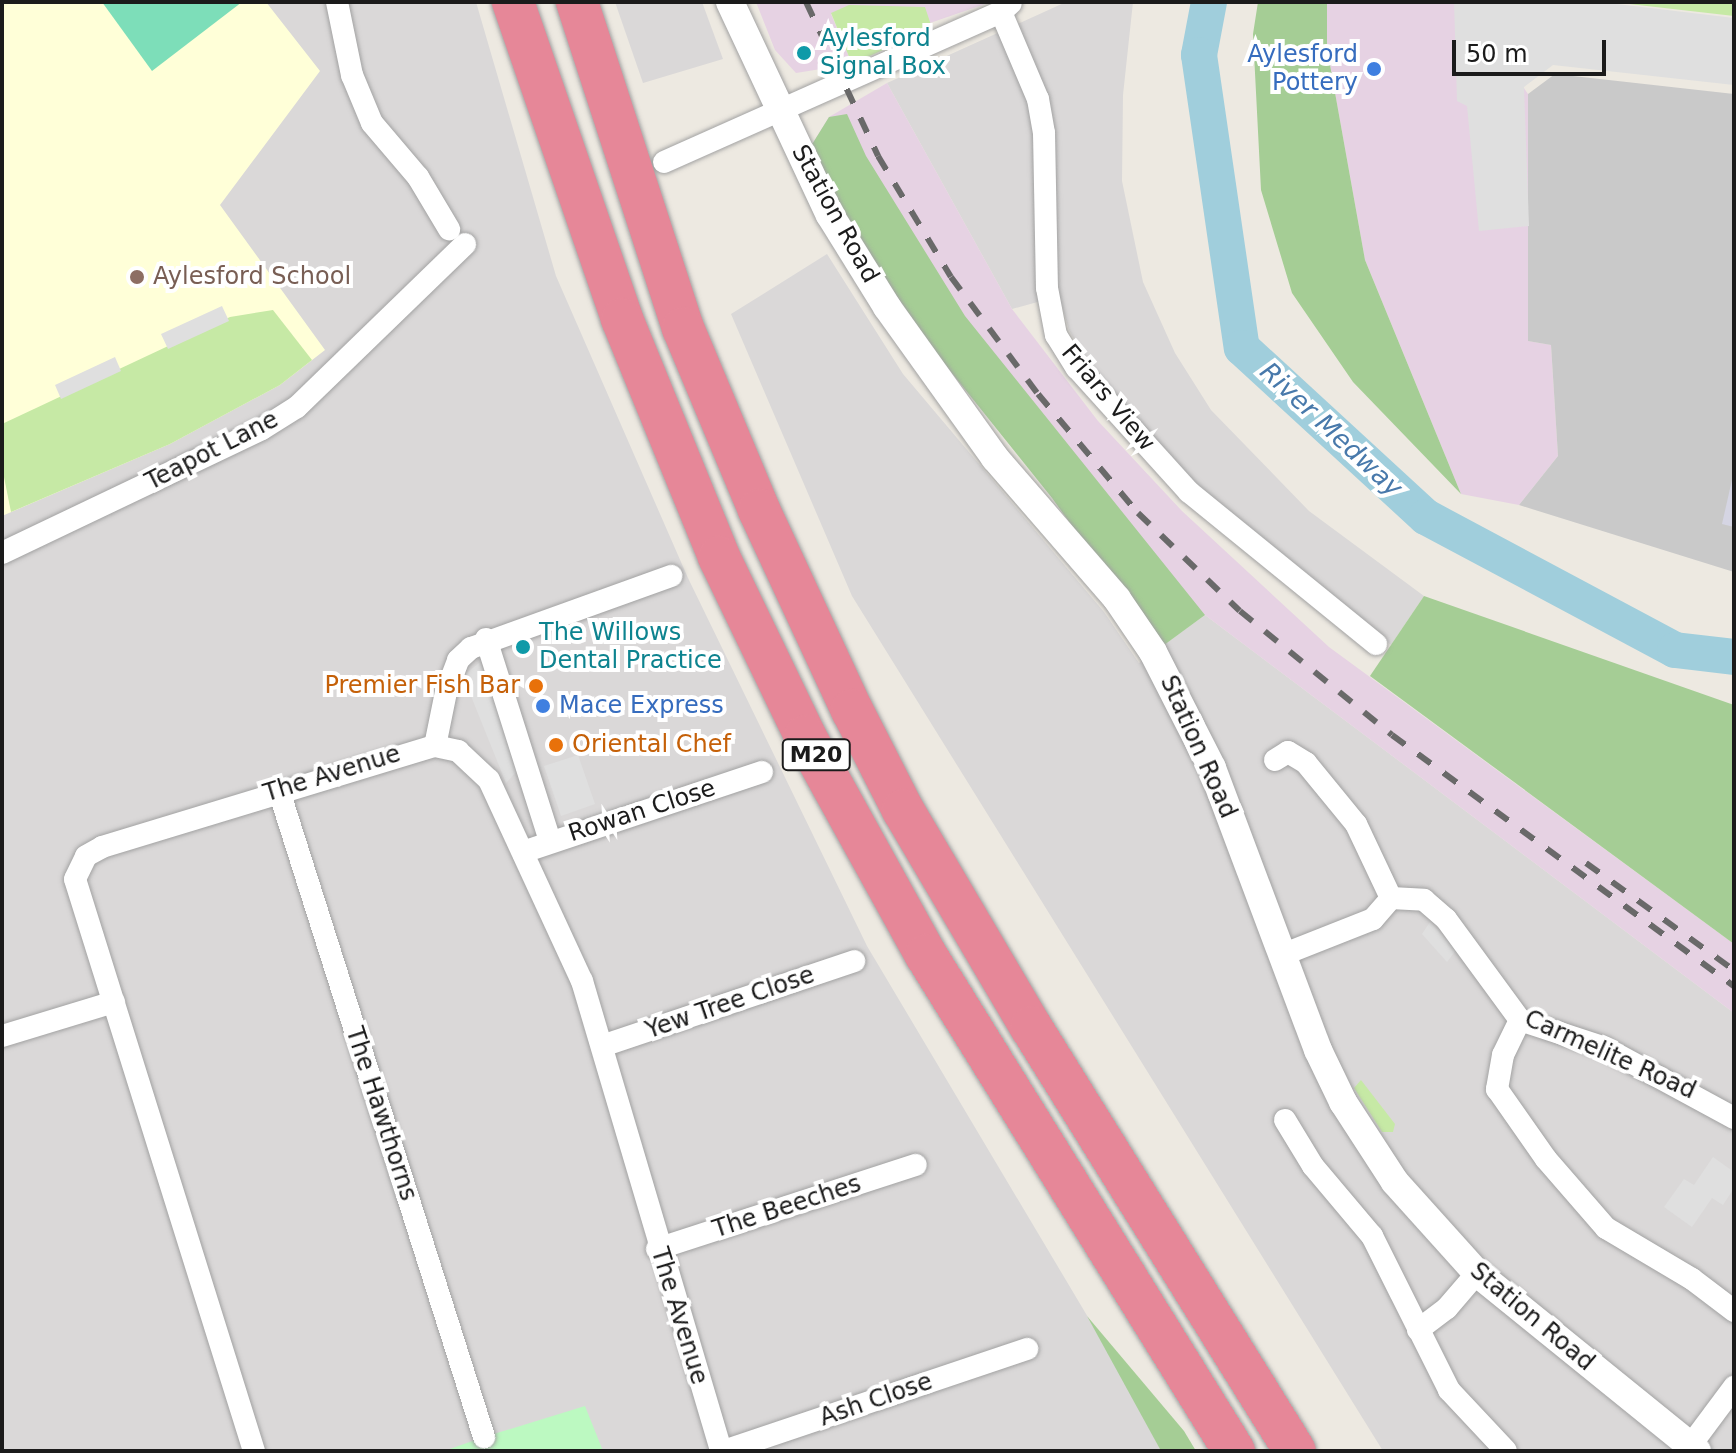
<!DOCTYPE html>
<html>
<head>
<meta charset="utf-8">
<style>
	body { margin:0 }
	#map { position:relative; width:1736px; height:1453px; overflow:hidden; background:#ede9e1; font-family:"DejaVu Sans",sans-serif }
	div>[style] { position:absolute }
	.residential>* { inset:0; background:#dad8d8 }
	.industrial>* { inset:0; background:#e6d2e3 }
	.education>* { inset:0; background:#ffffd8 }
	.religious>* { inset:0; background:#c9c9c9 }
	.grass>* { inset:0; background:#c6e9a5 }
	.forest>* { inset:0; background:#a5cd95 }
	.park>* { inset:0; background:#bcf9c1 }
	.pitch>* { inset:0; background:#7ddeb9 }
	.parking>* { inset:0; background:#dfdfdf }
	.plaza>* { inset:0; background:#d5d5e3 }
	.river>* { height:36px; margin:-18px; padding:0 18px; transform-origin:18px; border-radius:18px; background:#a0cedc }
	.roads { filter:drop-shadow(0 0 2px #a2a2a2) drop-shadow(0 0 2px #a2a2a2) }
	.minor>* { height:22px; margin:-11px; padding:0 11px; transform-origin:11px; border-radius:11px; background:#fff }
	.tertiary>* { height:28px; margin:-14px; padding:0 14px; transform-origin:14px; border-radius:14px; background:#fff }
	.motorway>* { height:42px; margin:-21px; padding:0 21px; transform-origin:21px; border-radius:21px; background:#e68798 }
	.rail>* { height:6px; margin-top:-3px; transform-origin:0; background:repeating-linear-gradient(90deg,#696969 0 16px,transparent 0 32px) }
	.dots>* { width:22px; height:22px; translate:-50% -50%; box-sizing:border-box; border:4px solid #fff; border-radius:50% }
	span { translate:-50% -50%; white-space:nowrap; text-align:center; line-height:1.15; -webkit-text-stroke:8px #fff; paint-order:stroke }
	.shield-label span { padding:2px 6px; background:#fff; border:2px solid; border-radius:6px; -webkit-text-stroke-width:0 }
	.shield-label { font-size:22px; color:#1b1b1b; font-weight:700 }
	.culture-label { font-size:24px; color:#0d838f }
	.left { translate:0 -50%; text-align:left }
	.shop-label { font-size:24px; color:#366cbe }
	.right { translate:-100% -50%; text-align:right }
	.street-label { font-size:24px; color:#1b1b1b }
	.education-label { font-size:24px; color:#785e54 }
	.food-label { font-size:24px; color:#c56008 }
	.water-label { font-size:26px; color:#4879ab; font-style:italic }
	.frame { position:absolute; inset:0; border:4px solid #1b1b1b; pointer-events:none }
	.scale { position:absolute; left:1452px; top:40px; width:154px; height:36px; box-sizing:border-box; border:4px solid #1b1b1b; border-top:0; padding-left:10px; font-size:24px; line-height:28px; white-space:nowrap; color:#1b1b1b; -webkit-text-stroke:6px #fff; paint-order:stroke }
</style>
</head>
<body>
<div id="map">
	<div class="residential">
		<i style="clip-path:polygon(2px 2px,476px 2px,556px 276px,688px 578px,867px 946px,1123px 1376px,1161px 1451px,2px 1451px)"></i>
		<i style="clip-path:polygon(615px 2px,702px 2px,723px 59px,643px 83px)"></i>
		<i style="clip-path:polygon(1066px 2px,1133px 2px,1123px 95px,1122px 181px,1143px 282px,1175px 353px,1211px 410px,1309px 511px,1424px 596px,1391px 645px,1166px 459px,1084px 357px,1069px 330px,1059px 296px,1012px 309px,887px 83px)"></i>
		<i style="clip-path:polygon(827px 254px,903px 374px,1104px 612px,1139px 663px,1205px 615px,1734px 1013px,1734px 1451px,1383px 1451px,852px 596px,731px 314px)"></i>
	</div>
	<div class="industrial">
		<i style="clip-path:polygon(756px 2px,991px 2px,930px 23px,924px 7px,831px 14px,852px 64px,796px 73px,775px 50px)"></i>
		<i style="clip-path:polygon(1327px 2px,1465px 2px,1528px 94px,1528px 341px,1551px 345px,1558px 456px,1519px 505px,1461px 494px,1365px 260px,1327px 48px)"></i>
		<i style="clip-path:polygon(887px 83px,1012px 309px,1098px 421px,1182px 511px,1329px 647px,1734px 944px,1734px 1013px,1205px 615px,1154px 610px,811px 146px,829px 117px)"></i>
	</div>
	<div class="education">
		<i style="clip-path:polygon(2px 2px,266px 2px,320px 71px,220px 205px,325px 350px,280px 385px,170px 444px,2px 516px)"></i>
	</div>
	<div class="religious">
		<i style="clip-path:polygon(1555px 74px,1734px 94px,1734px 572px,1519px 505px,1558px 456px,1551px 345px,1528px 341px,1528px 94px)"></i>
	</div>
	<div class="grass">
		<i style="clip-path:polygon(1612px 2px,1734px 2px,1734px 16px)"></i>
		<i style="clip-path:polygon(849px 5px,925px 7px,932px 28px,852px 64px,831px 13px)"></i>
		<i style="clip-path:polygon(273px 310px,312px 360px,280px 385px,170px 444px,11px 512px,2px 467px,2px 424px,230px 317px)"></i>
		<i style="clip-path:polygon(1361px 1080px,1395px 1124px,1393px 1132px,1382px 1132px,1354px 1088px)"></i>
	</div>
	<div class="forest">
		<i style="clip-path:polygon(1258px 2px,1327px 2px,1327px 48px,1365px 260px,1461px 494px,1353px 382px,1292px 293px,1261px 190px,1253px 34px)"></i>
		<i style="clip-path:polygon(847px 114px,866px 156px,965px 316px,1205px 615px,1160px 648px,1052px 498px,935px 352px,852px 230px,811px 146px,829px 117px)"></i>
		<i style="clip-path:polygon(1424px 596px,1734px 705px,1734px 944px,1370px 676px)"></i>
		<i style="clip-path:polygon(1087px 1316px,1184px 1431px,1196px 1451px,1161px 1451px)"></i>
	</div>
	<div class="park">
		<i style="clip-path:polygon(585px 1406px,603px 1451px,444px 1451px,484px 1437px)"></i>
	</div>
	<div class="pitch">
		<i style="clip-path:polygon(102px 2px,242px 2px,152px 71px)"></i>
	</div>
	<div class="parking">
		<i style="clip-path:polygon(1454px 2px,1600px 2px,1734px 18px,1734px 85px,1553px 65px,1524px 87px,1529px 226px,1479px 231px,1467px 106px,1457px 101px)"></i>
		<i style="clip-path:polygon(222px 306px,229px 321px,168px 349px,161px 334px)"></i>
		<i style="clip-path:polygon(115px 357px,121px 371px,61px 399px,55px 385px)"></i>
		<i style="clip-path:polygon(480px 662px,519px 769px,506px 783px,463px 676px)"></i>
		<i style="clip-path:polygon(578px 755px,595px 804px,561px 816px,544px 766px)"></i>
		<i style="clip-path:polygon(1430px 922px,1456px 950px,1447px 962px,1422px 934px)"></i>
		<i style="clip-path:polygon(1713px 1157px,1734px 1172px,1734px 1188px,1723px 1205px,1712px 1198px,1692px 1227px,1664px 1207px,1684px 1179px,1694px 1185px)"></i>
	</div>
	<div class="plaza">
		<i style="clip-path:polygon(1734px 471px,1734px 527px,1722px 524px)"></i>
	</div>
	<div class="river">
		<i style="left:1209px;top:2px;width:54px;rotate:100.7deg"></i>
		<i style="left:1199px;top:55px;width:296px;rotate:81.7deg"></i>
		<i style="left:1242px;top:348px;width:250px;rotate:42.6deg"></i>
		<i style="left:1426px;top:517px;width:282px;rotate:28.1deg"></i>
		<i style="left:1675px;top:650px;width:59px;rotate:6.8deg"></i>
	</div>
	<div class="roads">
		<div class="minor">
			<i style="left:337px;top:2px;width:75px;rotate:78.4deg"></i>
			<i style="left:352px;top:75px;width:52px;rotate:67.4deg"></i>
			<i style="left:372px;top:123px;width:71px;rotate:49.6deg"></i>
			<i style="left:418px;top:177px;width:61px;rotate:59.2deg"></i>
			<i style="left:1001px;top:12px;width:95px;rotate:67deg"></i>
			<i style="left:1038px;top:99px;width:35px;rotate:80deg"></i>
			<i style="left:1044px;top:133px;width:155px;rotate:88.9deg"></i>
			<i style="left:1047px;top:288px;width:48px;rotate:79.2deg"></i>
			<i style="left:1056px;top:335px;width:39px;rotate:58deg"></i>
			<i style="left:1077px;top:368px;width:167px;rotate:47.9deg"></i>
			<i style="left:1189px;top:492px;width:241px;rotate:39.1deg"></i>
			<i style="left:664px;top:162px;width:369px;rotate:-24deg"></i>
			<i style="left:1001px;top:12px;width:13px;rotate:-42deg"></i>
			<i style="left:2px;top:553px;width:288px;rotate:-25.5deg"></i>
			<i style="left:262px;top:429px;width:41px;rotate:-32.2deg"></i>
			<i style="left:297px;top:407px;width:234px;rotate:-44.1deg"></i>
			<i style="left:486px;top:639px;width:212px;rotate:72.4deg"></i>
			<i style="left:435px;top:746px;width:55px;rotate:-78.5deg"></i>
			<i style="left:446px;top:692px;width:34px;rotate:-69deg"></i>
			<i style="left:458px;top:660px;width:18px;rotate:-43deg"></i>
			<i style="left:471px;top:648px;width:213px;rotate:-19.8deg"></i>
			<i style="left:1275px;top:760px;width:15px;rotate:-32deg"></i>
			<i style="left:1288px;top:752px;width:21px;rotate:31deg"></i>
			<i style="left:1306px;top:763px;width:79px;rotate:50.7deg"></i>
			<i style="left:1356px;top:824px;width:82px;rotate:64.7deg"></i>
			<i style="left:279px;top:791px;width:678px;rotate:72.39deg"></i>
			<i style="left:523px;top:852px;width:252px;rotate:-18.5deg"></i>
			<i style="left:1282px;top:955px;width:98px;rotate:-21.6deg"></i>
			<i style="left:1373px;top:919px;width:28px;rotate:-49deg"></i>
			<i style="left:1391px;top:898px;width:33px;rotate:3deg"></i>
			<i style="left:1424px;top:900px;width:29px;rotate:41deg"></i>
			<i style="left:1446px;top:919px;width:125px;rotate:53.8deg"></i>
			<i style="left:1520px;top:1020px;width:89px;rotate:18.2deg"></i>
			<i style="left:1605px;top:1048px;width:147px;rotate:28.5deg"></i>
			<i style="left:1520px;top:1020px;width:39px;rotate:116deg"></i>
			<i style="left:1503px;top:1055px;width:35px;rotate:100deg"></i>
			<i style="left:1497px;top:1089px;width:85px;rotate:55deg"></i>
			<i style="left:1546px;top:1159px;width:91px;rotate:49deg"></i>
			<i style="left:1606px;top:1228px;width:100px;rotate:30.7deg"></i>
			<i style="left:1692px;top:1279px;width:53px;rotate:37.3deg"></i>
			<i style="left:2px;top:1036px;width:117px;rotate:-16.9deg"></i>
			<i style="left:605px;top:1045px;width:263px;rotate:-18.6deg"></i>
			<i style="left:1285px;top:1120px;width:54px;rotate:58.7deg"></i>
			<i style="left:1313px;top:1166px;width:92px;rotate:49.9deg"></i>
			<i style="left:1372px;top:1236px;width:172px;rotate:63.4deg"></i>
			<i style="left:1449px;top:1390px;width:83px;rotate:46.9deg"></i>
			<i style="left:657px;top:1249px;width:272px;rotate:-18deg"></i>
			<i style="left:1418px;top:1330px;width:36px;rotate:-37deg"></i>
			<i style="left:1447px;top:1308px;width:46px;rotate:-49.4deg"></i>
			<i style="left:1690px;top:1446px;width:74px;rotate:-53.3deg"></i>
			<i style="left:254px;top:1451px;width:599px;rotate:-107.38deg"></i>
			<i style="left:75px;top:879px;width:25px;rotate:-64deg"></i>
			<i style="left:86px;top:856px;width:18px;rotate:-29deg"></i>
			<i style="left:102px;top:847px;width:348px;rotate:-16.9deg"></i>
			<i style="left:435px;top:746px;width:24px;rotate:12deg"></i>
			<i style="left:458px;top:751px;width:42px;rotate:43.1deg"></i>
			<i style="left:489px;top:780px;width:221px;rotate:65.2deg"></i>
			<i style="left:582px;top:981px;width:490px;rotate:73.5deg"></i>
			<i style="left:724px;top:1451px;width:320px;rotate:-18.6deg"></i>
		</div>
		<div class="tertiary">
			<i style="left:730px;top:2px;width:235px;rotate:64.9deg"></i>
			<i style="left:830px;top:215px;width:108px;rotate:58.2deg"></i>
			<i style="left:887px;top:307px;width:186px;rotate:54.4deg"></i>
			<i style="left:995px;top:458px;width:186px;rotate:49.1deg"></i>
			<i style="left:1117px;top:599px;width:64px;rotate:55.8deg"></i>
			<i style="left:1153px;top:652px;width:130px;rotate:63deg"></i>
			<i style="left:1212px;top:768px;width:301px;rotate:69.4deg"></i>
			<i style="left:1318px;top:1050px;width:58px;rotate:64.3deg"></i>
			<i style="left:1343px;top:1102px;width:95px;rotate:57deg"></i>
			<i style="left:1395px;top:1182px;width:122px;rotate:48deg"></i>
			<i style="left:1477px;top:1273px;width:283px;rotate:39deg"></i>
		</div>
		<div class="motorway">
			<i style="left:513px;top:2px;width:335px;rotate:71deg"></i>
			<i style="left:622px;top:319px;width:257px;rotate:67.8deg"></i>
			<i style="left:719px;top:557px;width:199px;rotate:64.3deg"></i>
			<i style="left:805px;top:736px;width:250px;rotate:61.1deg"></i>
			<i style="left:926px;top:955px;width:584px;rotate:58.16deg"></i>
			<i style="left:577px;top:2px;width:343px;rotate:72deg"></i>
			<i style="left:683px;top:328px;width:197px;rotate:67.3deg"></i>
			<i style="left:759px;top:510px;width:221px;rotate:65.1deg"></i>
			<i style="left:852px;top:710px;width:112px;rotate:63deg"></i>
			<i style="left:903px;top:810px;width:252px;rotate:59.5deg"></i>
			<i style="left:1031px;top:1027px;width:499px;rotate:58.1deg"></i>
		</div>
	</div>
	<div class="rail">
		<i style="left:806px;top:2px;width:170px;rotate:64.9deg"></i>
		<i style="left:878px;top:156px;width:141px;rotate:58.9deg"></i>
		<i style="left:951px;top:277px;width:146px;rotate:53.4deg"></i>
		<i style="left:1038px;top:394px;width:155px;rotate:50deg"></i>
		<i style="left:1138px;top:513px;width:141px;rotate:43.9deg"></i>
		<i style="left:1240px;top:611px;width:196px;rotate:39.2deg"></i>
		<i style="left:1392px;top:735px;width:424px;rotate:36.3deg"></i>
		<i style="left:1586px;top:863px;width:183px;rotate:35.9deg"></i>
	</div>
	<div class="dots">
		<i style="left:804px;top:53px;background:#0f9aa8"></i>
		<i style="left:1374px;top:69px;background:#3f7fe0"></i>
		<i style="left:137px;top:277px;background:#8d6e63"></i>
		<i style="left:523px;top:647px;background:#0f9aa8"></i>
		<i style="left:536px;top:686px;background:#e8710a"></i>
		<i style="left:543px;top:706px;background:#3f7fe0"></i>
		<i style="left:556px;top:745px;background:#e8710a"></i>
	</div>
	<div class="shield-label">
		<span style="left:816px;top:755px">M20</span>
	</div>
	<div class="culture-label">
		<span class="left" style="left:820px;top:53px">Aylesford<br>Signal Box</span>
		<span class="left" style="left:539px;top:647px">The Willows<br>Dental Practice</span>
	</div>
	<div class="shop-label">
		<span class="right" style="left:1358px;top:69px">Aylesford<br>Pottery</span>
		<span class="left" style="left:559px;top:706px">Mace Express</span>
	</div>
	<div class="street-label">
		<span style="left:835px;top:214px;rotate:61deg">Station Road</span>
		<span style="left:1108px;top:398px;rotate:50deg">Friars View</span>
		<span style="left:212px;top:451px;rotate:-27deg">Teapot Lane</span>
		<span style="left:1198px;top:747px;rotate:66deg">Station Road</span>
		<span style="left:332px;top:774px;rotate:-17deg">The Avenue</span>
		<span style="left:642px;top:811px;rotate:-18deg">Rowan Close</span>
		<span style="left:730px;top:1003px;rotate:-19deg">Yew Tree Close</span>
		<span style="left:1610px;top:1055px;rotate:24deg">Carmelite Road</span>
		<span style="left:381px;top:1114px;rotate:72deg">The Hawthorns</span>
		<span style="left:787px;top:1207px;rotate:-18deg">The Beeches</span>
		<span style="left:679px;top:1316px;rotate:73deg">The Avenue</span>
		<span style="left:1532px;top:1317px;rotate:40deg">Station Road</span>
		<span style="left:876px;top:1400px;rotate:-19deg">Ash Close</span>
	</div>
	<div class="education-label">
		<span class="left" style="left:153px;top:277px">Aylesford School</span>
	</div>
	<div class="food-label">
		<span class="right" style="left:520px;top:686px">Premier Fish Bar</span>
		<span class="left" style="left:572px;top:745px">Oriental Chef</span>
	</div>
	<div class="water-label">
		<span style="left:1331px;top:430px;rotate:43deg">River Medway</span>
	</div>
	<div class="frame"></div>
	<div class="scale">50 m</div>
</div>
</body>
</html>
